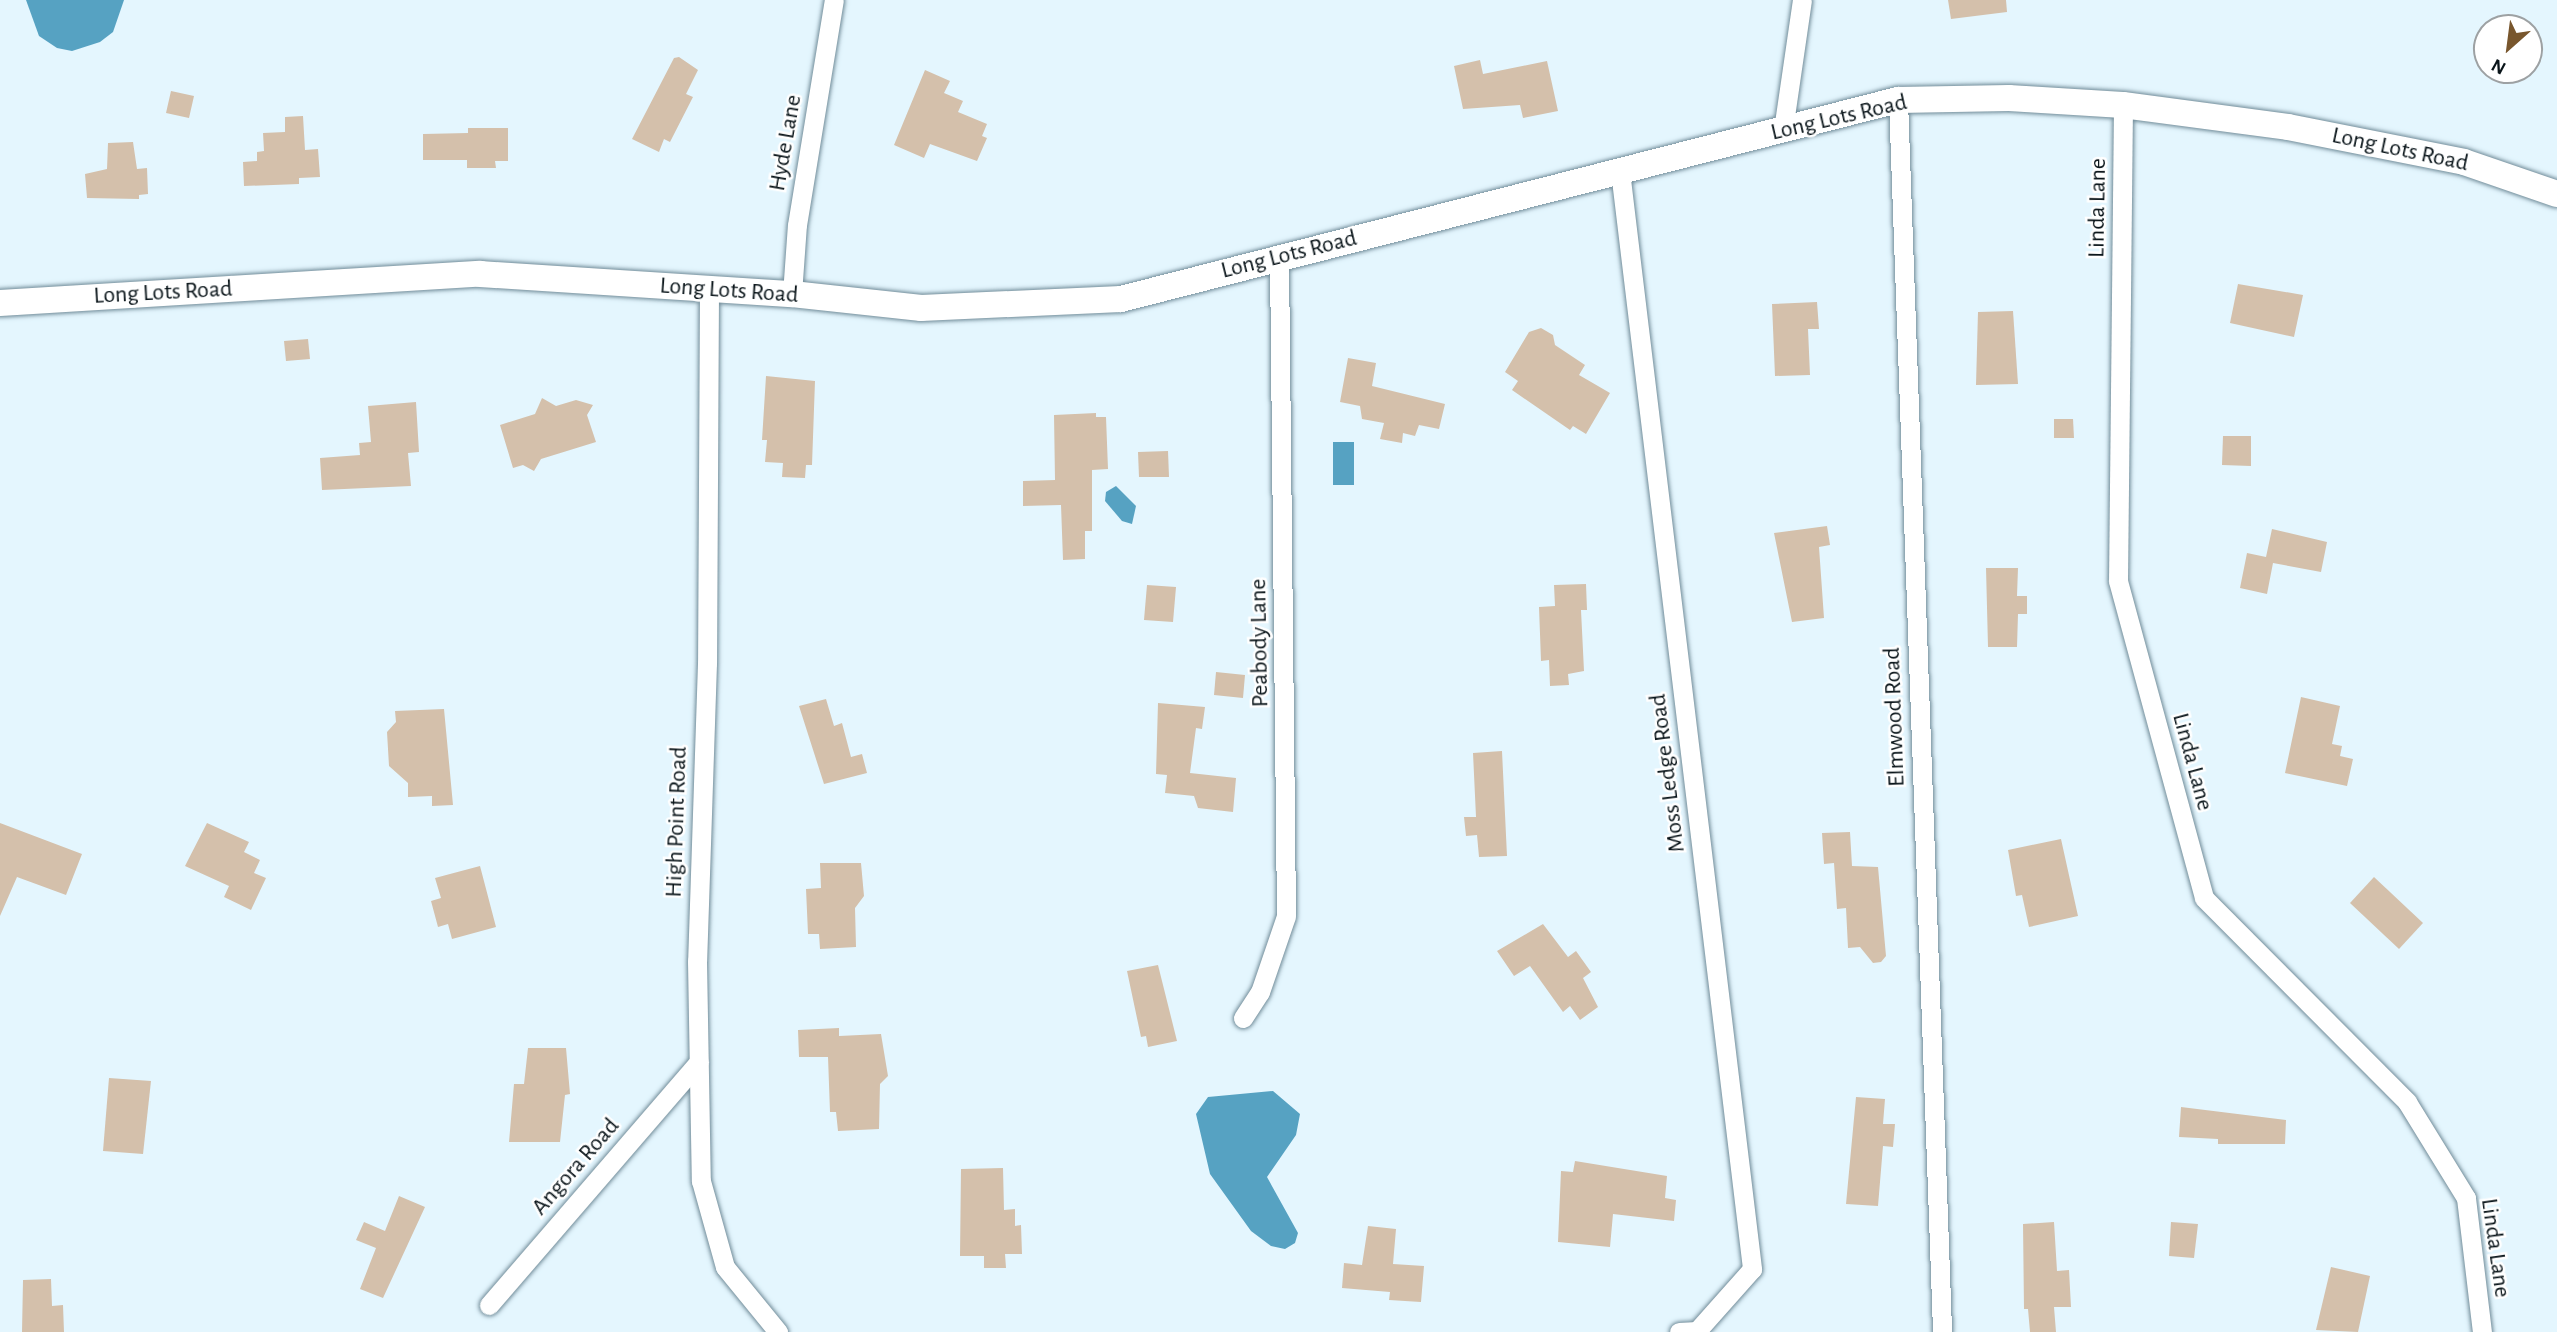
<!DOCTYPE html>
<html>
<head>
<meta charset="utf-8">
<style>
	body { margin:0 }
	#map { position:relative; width:2557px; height:1332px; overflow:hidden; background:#e4f6fe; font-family:"Alegreya Sans",sans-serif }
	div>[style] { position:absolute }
	.water>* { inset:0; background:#56a2c2 }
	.building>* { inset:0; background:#d4c0ab }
	.roads { filter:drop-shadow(0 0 2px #718c99) drop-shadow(0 0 2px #718c99) }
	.street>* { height:19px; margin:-9.5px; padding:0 9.5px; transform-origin:9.5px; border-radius:9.5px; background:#fff }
	.secondary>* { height:26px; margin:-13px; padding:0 13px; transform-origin:13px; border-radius:13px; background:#fff }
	span { translate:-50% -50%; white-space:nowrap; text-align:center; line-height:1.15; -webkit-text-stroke:5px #fff; paint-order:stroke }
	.street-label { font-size:24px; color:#091419 }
	.north { position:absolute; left:2473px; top:14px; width:70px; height:70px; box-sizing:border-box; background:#fff; border:2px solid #9da1a3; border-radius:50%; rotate:208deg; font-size:19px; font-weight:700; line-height:28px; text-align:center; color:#091419 }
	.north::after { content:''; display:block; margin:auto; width:24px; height:32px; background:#78562d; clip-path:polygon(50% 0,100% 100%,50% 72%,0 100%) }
</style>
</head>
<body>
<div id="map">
	<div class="water">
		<i style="clip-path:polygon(26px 0,124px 0,113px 32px,100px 42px,72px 51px,57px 48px,39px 36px)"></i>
		<i style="clip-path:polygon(1333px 442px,1354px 442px,1354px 485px,1333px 485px)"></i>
		<i style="clip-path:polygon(1116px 486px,1136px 506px,1132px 524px,1122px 521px,1105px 501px,1106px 492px)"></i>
		<i style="clip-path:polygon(1273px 1091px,1300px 1114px,1296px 1135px,1267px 1177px,1298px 1233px,1295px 1243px,1285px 1249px,1271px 1246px,1251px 1231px,1210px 1174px,1196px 1114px,1208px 1097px)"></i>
	</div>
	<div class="building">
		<i style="clip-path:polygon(1948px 0,2006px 0,2007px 12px,1951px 19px)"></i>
		<i style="clip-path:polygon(679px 57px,698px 70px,686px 94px,693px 97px,670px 142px,664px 139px,659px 152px,632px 139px,674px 58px)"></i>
		<i style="clip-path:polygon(1480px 60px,1483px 74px,1547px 61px,1558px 111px,1523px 118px,1520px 105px,1463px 109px,1454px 66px)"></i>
		<i style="clip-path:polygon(925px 70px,950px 81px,944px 93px,963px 101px,958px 112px,987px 124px,982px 136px,987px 138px,977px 161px,930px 144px,924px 158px,894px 145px)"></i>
		<i style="clip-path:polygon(171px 91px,194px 96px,189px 118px,166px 113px)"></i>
		<i style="clip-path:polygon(303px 116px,305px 150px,318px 149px,320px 177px,299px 178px,299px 184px,244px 186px,243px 162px,257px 161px,257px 152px,264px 151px,263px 133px,285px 132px,285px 117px)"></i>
		<i style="clip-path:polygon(468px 128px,508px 128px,508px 161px,495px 161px,496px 168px,467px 168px,467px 160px,423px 160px,423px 134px,468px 133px)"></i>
		<i style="clip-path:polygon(133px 142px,137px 169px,147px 168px,148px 194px,139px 195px,139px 199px,87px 198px,85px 174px,107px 169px,108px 143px)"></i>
		<i style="clip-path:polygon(2238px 284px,2303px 295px,2294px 337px,2230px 323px)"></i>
		<i style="clip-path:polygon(1817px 302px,1819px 329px,1808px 329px,1810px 375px,1775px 376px,1772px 304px)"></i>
		<i style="clip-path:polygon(2013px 311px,2018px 384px,1976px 385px,1978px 312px)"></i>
		<i style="clip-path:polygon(1541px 328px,1553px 335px,1555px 345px,1585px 365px,1579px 375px,1610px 393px,1586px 434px,1573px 426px,1570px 430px,1512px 390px,1518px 381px,1505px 372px,1529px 332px)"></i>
		<i style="clip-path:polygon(308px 339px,310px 359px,286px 361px,284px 341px)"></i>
		<i style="clip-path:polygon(1348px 358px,1376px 363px,1372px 386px,1445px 404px,1439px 429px,1419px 425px,1415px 436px,1403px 433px,1402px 443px,1380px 439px,1384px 423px,1362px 419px,1360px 406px,1340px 402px)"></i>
		<i style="clip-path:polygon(766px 376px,815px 381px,812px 465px,806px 465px,805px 478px,782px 477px,783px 463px,765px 462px,767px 440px,762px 440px)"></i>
		<i style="clip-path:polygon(542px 398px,556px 406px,576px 400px,593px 405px,587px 415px,596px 442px,541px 459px,534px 471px,523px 465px,513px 468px,500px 425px,535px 414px)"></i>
		<i style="clip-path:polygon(416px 402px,419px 452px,408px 453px,411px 486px,322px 490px,320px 458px,360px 455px,359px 443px,371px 442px,368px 406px)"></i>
		<i style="clip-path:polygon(1096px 413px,1096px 417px,1106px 417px,1108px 469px,1092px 470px,1092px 531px,1085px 531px,1085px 559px,1063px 560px,1061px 505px,1023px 506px,1023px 481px,1055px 480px,1054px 415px)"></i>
		<i style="clip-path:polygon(2054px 419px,2073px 419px,2074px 438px,2054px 438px)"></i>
		<i style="clip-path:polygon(2223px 436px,2251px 436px,2251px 466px,2222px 465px)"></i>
		<i style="clip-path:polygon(1168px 451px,1169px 477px,1139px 477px,1138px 452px)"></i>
		<i style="clip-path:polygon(1827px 526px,1830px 545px,1819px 547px,1824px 618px,1792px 622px,1774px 533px)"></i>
		<i style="clip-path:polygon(2272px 529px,2327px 542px,2321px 572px,2273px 563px,2267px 594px,2240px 588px,2247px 553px,2266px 557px)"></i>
		<i style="clip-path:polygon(1986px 568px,2018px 568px,2017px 596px,2027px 596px,2027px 614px,2018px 614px,2017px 647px,1988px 647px)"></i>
		<i style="clip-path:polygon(1586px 584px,1587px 610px,1581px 610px,1584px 671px,1568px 674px,1569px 685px,1550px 686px,1549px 660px,1541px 661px,1539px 607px,1555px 606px,1554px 585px)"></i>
		<i style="clip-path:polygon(1147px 585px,1176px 587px,1173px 622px,1144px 620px)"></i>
		<i style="clip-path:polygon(1216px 672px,1245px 675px,1243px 698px,1214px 695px)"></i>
		<i style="clip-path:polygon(2301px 697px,2340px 706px,2332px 744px,2342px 746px,2340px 756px,2353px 759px,2347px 786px,2285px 773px)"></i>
		<i style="clip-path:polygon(826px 699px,834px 726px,842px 723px,851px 757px,862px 754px,867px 773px,824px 784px,799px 706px)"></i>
		<i style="clip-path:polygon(1158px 703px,1205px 707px,1202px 729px,1196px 728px,1190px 773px,1236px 778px,1233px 812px,1198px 808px,1194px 796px,1165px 793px,1167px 775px,1156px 774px)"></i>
		<i style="clip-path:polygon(444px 709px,453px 805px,432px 806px,432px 796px,408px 797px,408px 783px,389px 766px,387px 732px,396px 722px,395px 711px)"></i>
		<i style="clip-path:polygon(1502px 751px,1507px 856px,1479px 857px,1477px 835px,1466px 836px,1464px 817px,1476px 817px,1473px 753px)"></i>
		<i style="clip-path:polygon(0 823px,82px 854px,66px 895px,17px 877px,0 916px)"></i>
		<i style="clip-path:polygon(207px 823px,249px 842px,244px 852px,260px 860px,254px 873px,266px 878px,251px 910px,224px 897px,229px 886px,185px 866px)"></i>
		<i style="clip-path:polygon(1850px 832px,1852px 866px,1878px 867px,1886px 956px,1881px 962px,1873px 963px,1860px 947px,1848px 948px,1846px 908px,1837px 909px,1834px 863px,1824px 864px,1822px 833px)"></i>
		<i style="clip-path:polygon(2061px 839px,2078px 916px,2029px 927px,2022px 895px,2016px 896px,2008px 850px)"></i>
		<i style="clip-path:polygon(820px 863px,861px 863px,864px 896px,855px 908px,856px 947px,820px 949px,819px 934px,808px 934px,806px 889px,821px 888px)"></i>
		<i style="clip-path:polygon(480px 866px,496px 927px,452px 939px,448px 924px,438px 927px,431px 901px,441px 898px,435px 878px)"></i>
		<i style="clip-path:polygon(2374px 877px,2423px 923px,2399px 949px,2350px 903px)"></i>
		<i style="clip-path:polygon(1543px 924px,1568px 957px,1576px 951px,1591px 972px,1583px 978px,1598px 1007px,1580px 1020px,1570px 1006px,1563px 1012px,1530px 966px,1514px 976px,1497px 951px)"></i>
		<i style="clip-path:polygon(1158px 965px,1177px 1041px,1148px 1047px,1146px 1036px,1141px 1037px,1127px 971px)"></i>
		<i style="clip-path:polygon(839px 1028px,839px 1036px,881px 1034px,888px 1076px,880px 1084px,879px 1129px,838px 1131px,836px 1112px,830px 1112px,828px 1057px,799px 1057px,798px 1030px)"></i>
		<i style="clip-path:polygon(528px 1048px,566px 1048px,570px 1094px,565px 1095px,560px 1142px,509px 1142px,514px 1084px,524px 1084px)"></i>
		<i style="clip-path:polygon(109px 1078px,151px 1081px,143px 1154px,103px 1151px)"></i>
		<i style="clip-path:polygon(1856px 1097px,1885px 1099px,1883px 1124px,1895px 1124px,1893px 1147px,1883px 1146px,1878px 1206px,1846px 1204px)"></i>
		<i style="clip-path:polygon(2181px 1107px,2286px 1120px,2285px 1144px,2218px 1144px,2218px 1139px,2179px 1137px)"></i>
		<i style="clip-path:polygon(1575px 1161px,1667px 1176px,1665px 1198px,1676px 1200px,1674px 1221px,1613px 1214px,1610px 1247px,1558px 1242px,1561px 1171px,1573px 1172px)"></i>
		<i style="clip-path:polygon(1003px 1168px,1004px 1210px,1015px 1209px,1015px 1226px,1021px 1225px,1022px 1254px,1005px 1254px,1006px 1268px,984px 1268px,984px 1256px,960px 1256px,961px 1169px)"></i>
		<i style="clip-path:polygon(399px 1196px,425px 1207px,383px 1298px,360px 1289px,376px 1248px,356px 1240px,364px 1222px,385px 1231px)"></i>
		<i style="clip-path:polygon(2054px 1222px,2057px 1271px,2069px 1270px,2071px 1307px,2054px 1307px,2056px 1332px,2030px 1332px,2028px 1309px,2024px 1309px,2023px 1224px)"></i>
		<i style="clip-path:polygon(2171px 1222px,2198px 1224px,2194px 1258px,2169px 1256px)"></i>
		<i style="clip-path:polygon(1368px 1226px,1396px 1229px,1393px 1264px,1424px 1266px,1421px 1302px,1389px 1300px,1390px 1292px,1342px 1288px,1344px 1263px,1362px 1265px)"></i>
		<i style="clip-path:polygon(2331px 1267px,2370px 1276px,2358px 1332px,2316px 1330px)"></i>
		<i style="clip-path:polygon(51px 1279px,52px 1306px,63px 1305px,64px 1332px,22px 1332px,23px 1280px)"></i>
	</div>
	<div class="roads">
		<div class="street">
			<i style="left:1898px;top:100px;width:1233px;rotate:87.95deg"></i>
			<i style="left:2123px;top:105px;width:476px;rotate:90.6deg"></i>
			<i style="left:2118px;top:581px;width:328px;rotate:74.8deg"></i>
			<i style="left:2204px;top:898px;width:288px;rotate:45.1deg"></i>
			<i style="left:2407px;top:1102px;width:113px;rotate:58.4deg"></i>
			<i style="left:2466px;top:1198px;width:135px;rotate:83.2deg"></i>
			<i style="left:1783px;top:130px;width:131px;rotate:-81.7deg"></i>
			<i style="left:1620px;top:171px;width:1106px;rotate:83.14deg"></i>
			<i style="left:1752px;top:1269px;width:83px;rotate:131.6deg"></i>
			<i style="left:1697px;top:1331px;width:18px;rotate:177deg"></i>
			<i style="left:709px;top:291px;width:372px;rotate:90.3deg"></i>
			<i style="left:707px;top:663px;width:298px;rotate:91.9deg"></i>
			<i style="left:697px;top:961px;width:220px;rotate:89deg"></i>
			<i style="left:701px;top:1181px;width:89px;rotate:74.4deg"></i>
			<i style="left:725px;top:1267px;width:84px;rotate:50.8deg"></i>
			<i style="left:792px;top:294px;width:69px;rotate:-85.9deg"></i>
			<i style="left:797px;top:225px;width:228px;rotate:-80.7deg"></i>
			<i style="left:1243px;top:1018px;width:31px;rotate:-57deg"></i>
			<i style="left:1260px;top:992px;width:80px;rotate:-71.1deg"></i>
			<i style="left:1286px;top:916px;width:658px;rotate:-90.61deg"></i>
			<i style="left:489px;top:1305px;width:321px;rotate:-49.2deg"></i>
		</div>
		<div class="secondary">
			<i style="left:0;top:303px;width:481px;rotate:-3.5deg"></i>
			<i style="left:480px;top:274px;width:313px;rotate:3.7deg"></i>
			<i style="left:792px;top:294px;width:130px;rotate:6.2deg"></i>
			<i style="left:921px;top:308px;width:200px;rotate:-2.6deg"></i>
			<i style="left:1121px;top:299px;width:802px;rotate:-14.37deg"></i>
			<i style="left:1898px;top:100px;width:111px;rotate:-1deg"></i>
			<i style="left:2009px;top:98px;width:114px;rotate:3.5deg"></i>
			<i style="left:2123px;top:105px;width:166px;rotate:7.6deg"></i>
			<i style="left:2288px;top:127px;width:179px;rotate:11.2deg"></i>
			<i style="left:2464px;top:162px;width:98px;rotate:19deg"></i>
		</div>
	</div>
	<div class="street-label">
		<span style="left:1839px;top:118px;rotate:-13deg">Long Lots Road</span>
		<span style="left:786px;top:143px;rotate:-80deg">Hyde Lane</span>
		<span style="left:2400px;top:150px;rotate:12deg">Long Lots Road</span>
		<span style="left:2098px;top:208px;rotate:-89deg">Linda Lane</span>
		<span style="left:1289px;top:255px;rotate:-14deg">Long Lots Road</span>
		<span style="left:729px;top:291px;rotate:4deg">Long Lots Road</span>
		<span style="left:163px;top:293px;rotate:-3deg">Long Lots Road</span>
		<span style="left:1260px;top:643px;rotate:-91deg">Peabody Lane</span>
		<span style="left:1895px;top:717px;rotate:-92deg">Elmwood Road</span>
		<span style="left:2192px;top:762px;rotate:75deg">Linda Lane</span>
		<span style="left:1668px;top:773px;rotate:-97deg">Moss Ledge Road</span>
		<span style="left:677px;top:822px;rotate:-88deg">High Point Road</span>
		<span style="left:576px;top:1167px;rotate:-49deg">Angora Road</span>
		<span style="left:2495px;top:1248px;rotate:82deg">Linda Lane</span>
	</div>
	<div class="north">N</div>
</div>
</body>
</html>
